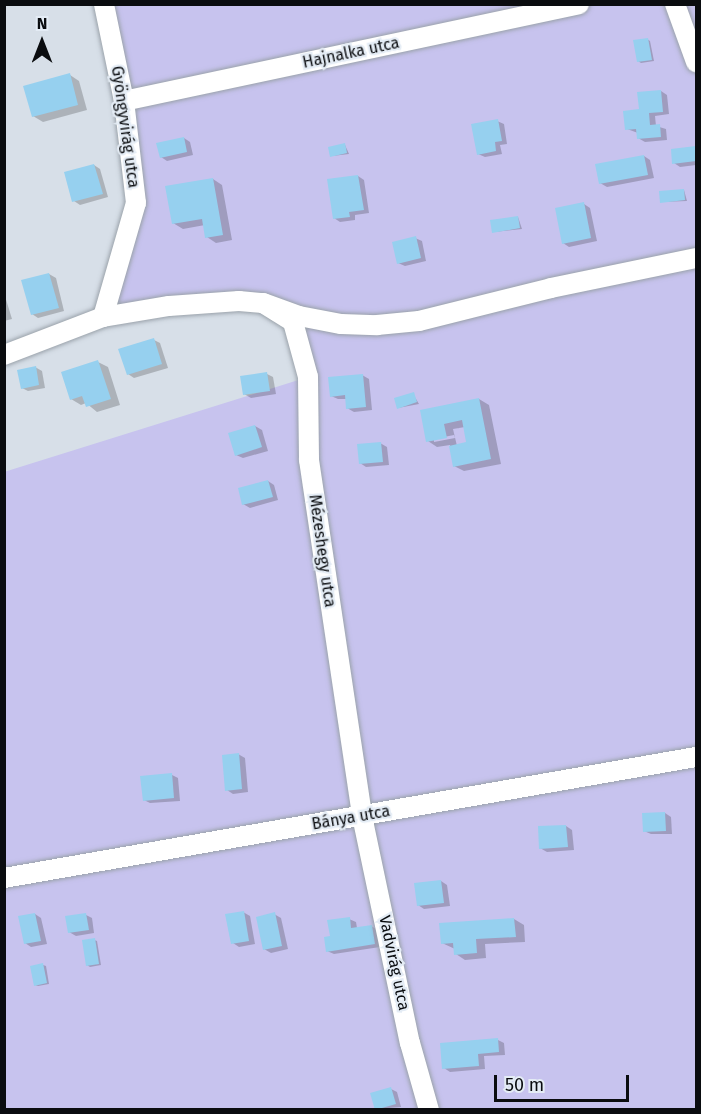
<!DOCTYPE html>
<html>
<head>
<meta charset="utf-8">
<style>
	body { margin:0 }
	#map { position:relative; width:701px; height:1114px; overflow:hidden; background:#d7dfe8; font-family:"Fira Sans",sans-serif }
	div>[style] { position:absolute }
	.green>* { inset:0; background:#c7c3ee }
	.shadow>* { inset:0; background:#0003 }
	.building>* { inset:0; background:#96d0ef }
	.roads { filter:drop-shadow(0 0 2px #9aa2aa) drop-shadow(0 0 2px #9aa2aa) }
	.minor>* { height:20px; margin:-10px; padding:0 10px; transform-origin:10px; border-radius:10px; background:#fff }
	span { translate:-50% -50%; white-space:nowrap; text-align:center; line-height:1.15; -webkit-text-stroke:4.5px #e4ecf5; paint-order:stroke }
	.street-label { font-size:16px; color:#0a0c0f }
	.frame { position:absolute; inset:0; border:6px solid #0a0c0f; pointer-events:none }
	.north { position:absolute; left:12px; top:12px; width:60px; height:60px; -webkit-text-stroke:4px #e4ecf5; paint-order:stroke; rotate:0deg; font-size:16px; font-weight:700; line-height:24px; text-align:center; color:#0a0c0f }
	.north::after { content:''; display:block; margin:auto; width:21px; height:27px; background:#0a0c0f; clip-path:polygon(50% 0,100% 100%,50% 72%,0 100%) }
	.scale { position:absolute; left:494px; top:1075px; width:135px; height:27px; box-sizing:border-box; border:3px solid #0a0c0f; border-top:0; padding-left:8px; font-size:18px; line-height:21px; white-space:nowrap; color:#0a0c0f; -webkit-text-stroke:4px #e4ecf5; paint-order:stroke }
</style>
</head>
<body>
<div id="map">
	<div class="green">
		<i style="clip-path:polygon(106px 5px,696px 5px,696px 1109px,5px 1109px,4px 472px,308px 377px,293px 322px,263px 303px,103px 317px,136px 203px)"></i>
	</div>
	<div class="shadow">
		<i style="clip-path:polygon(647px 39px,650px 41px,654px 61px,641px 63px,638px 61px)"></i>
		<i style="clip-path:polygon(70px 75px,79px 81px,87px 110px,43px 122px,33px 116px)"></i>
		<i style="clip-path:polygon(661px 91px,667px 95px,669px 114px,655px 116px,656px 126px,666px 129px,667px 140px,645px 142px,638px 138px,638px 133px,627px 129px,640px 111px)"></i>
		<i style="clip-path:polygon(497px 121px,504px 124px,507px 144px,500px 145px,502px 154px,485px 157px,478px 154px)"></i>
		<i style="clip-path:polygon(184px 138px,190px 142px,193px 155px,167px 161px,161px 157px)"></i>
		<i style="clip-path:polygon(345px 145px,349px 154px,332px 156px)"></i>
		<i style="clip-path:polygon(696px 148px,696px 165px,680px 167px,674px 163px,672px 151px)"></i>
		<i style="clip-path:polygon(644px 156px,650px 160px,654px 178px,607px 187px,600px 183px)"></i>
		<i style="clip-path:polygon(94px 165px,100px 169px,108px 197px,80px 205px,74px 201px)"></i>
		<i style="clip-path:polygon(358px 176px,364px 180px,369px 213px,355px 215px,355px 220px,340px 222px,334px 218px)"></i>
		<i style="clip-path:polygon(213px 179px,222px 185px,232px 240px,216px 243px,207px 237px,205px 225px,183px 229px,173px 223px)"></i>
		<i style="clip-path:polygon(684px 190px,687px 201px,661px 202px)"></i>
		<i style="clip-path:polygon(584px 204px,590px 208px,597px 241px,569px 247px,563px 243px)"></i>
		<i style="clip-path:polygon(518px 217px,522px 229px,494px 232px)"></i>
		<i style="clip-path:polygon(415px 238px,422px 241px,426px 261px,405px 266px,398px 263px)"></i>
		<i style="clip-path:polygon(49px 274px,56px 278px,64px 311px,38px 318px,32px 314px)"></i>
		<i style="clip-path:polygon(4px 293px,12px 319px,4px 321px)"></i>
		<i style="clip-path:polygon(154px 340px,160px 343px,168px 368px,134px 378px,128px 374px)"></i>
		<i style="clip-path:polygon(98px 362px,108px 367px,120px 405px,97px 412px,86px 403px,81px 405px,71px 399px)"></i>
		<i style="clip-path:polygon(35px 367px,42px 371px,45px 388px,28px 391px,22px 388px)"></i>
		<i style="clip-path:polygon(267px 374px,273px 377px,276px 394px,251px 398px,244px 394px)"></i>
		<i style="clip-path:polygon(362px 375px,369px 379px,372px 410px,354px 412px,347px 408px,346px 399px,338px 399px,331px 396px)"></i>
		<i style="clip-path:polygon(413px 394px,419px 404px,398px 408px)"></i>
		<i style="clip-path:polygon(evenodd,479px 399px,489px 405px,501px 464px,464px 471px,454px 466px,450px 445px,437px 447px,428px 441px,421px 411px,479px 399px,465px 427px,468px 444px,457px 446px,453px 429px,465px 427px,479px 399px,454px 435px,455px 438px,434px 442px,434px 439px,454px 435px)"></i>
		<i style="clip-path:polygon(255px 426px,262px 430px,268px 451px,243px 458px,236px 455px)"></i>
		<i style="clip-path:polygon(380px 443px,387px 447px,389px 465px,366px 467px,360px 463px)"></i>
		<i style="clip-path:polygon(268px 481px,274px 485px,278px 500px,250px 508px,243px 504px)"></i>
		<i style="clip-path:polygon(238px 754px,245px 758px,248px 792px,233px 794px,227px 790px)"></i>
		<i style="clip-path:polygon(172px 775px,178px 778px,180px 801px,150px 803px,144px 800px)"></i>
		<i style="clip-path:polygon(665px 813px,671px 817px,672px 834px,651px 834px,644px 831px)"></i>
		<i style="clip-path:polygon(566px 826px,572px 830px,574px 850px,547px 852px,540px 848px)"></i>
		<i style="clip-path:polygon(441px 881px,447px 885px,450px 906px,424px 909px,418px 905px)"></i>
		<i style="clip-path:polygon(243px 912px,250px 916px,255px 944px,239px 947px,233px 943px)"></i>
		<i style="clip-path:polygon(35px 914px,41px 918px,47px 944px,31px 947px,25px 943px)"></i>
		<i style="clip-path:polygon(274px 914px,281px 918px,288px 949px,271px 953px,264px 949px)"></i>
		<i style="clip-path:polygon(86px 915px,92px 918px,94px 933px,76px 936px,69px 932px)"></i>
		<i style="clip-path:polygon(349px 919px,356px 922px,357px 928px,371px 926px,378px 930px,380px 947px,334px 954px,327px 951px,331px 937px)"></i>
		<i style="clip-path:polygon(514px 919px,524px 925px,525px 942px,485px 944px,486px 958px,465px 960px,456px 954px,455px 949px,442px 943px)"></i>
		<i style="clip-path:polygon(94px 940px,97px 941px,101px 965px,90px 967px,87px 965px)"></i>
		<i style="clip-path:polygon(43px 965px,46px 966px,49px 984px,38px 986px,35px 985px)"></i>
		<i style="clip-path:polygon(498px 1040px,504px 1043px,505px 1055px,484px 1056px,485px 1069px,450px 1072px,444px 1068px)"></i>
		<i style="clip-path:polygon(391px 1089px,397px 1092px,401px 1107px,376px 1109px)"></i>
	</div>
	<div class="building">
		<i style="clip-path:polygon(648px 38px,652px 60px,637px 62px,633px 40px)"></i>
		<i style="clip-path:polygon(70px 73px,78px 105px,32px 117px,23px 86px)"></i>
		<i style="clip-path:polygon(661px 90px,663px 112px,649px 113px,650px 125px,660px 124px,661px 137px,637px 139px,636px 129px,625px 130px,623px 111px,639px 109px,637px 92px)"></i>
		<i style="clip-path:polygon(498px 119px,502px 141px,495px 142px,496px 151px,477px 155px,471px 124px)"></i>
		<i style="clip-path:polygon(184px 137px,187px 152px,160px 158px,156px 143px)"></i>
		<i style="clip-path:polygon(345px 143px,347px 153px,330px 157px,328px 147px)"></i>
		<i style="clip-path:polygon(696px 146px,696px 161px,672px 164px,671px 149px)"></i>
		<i style="clip-path:polygon(644px 155px,648px 175px,599px 184px,595px 164px)"></i>
		<i style="clip-path:polygon(94px 164px,103px 194px,72px 202px,64px 172px)"></i>
		<i style="clip-path:polygon(358px 175px,364px 210px,349px 212px,350px 217px,333px 219px,327px 179px)"></i>
		<i style="clip-path:polygon(213px 178px,223px 235px,205px 238px,202px 219px,172px 224px,165px 186px)"></i>
		<i style="clip-path:polygon(684px 189px,685px 200px,660px 203px,659px 191px)"></i>
		<i style="clip-path:polygon(584px 202px,591px 238px,562px 244px,555px 208px)"></i>
		<i style="clip-path:polygon(518px 216px,520px 228px,492px 233px,490px 220px)"></i>
		<i style="clip-path:polygon(416px 236px,421px 258px,397px 264px,392px 242px)"></i>
		<i style="clip-path:polygon(49px 273px,59px 308px,31px 315px,21px 280px)"></i>
		<i style="clip-path:polygon(154px 338px,162px 364px,127px 375px,118px 349px)"></i>
		<i style="clip-path:polygon(98px 360px,111px 399px,86px 407px,82px 396px,70px 400px,61px 372px)"></i>
		<i style="clip-path:polygon(36px 366px,39px 385px,21px 389px,17px 370px)"></i>
		<i style="clip-path:polygon(267px 372px,270px 391px,243px 395px,240px 376px)"></i>
		<i style="clip-path:polygon(363px 374px,366px 407px,346px 409px,345px 395px,330px 397px,328px 377px)"></i>
		<i style="clip-path:polygon(414px 392px,417px 402px,397px 409px,394px 398px)"></i>
		<i style="clip-path:polygon(479px 398px,491px 459px,453px 467px,449px 446px,466px 442px,462px 420px,444px 424px,447px 438px,426px 442px,420px 410px)"></i>
		<i style="clip-path:polygon(255px 425px,262px 447px,235px 456px,228px 433px)"></i>
		<i style="clip-path:polygon(381px 442px,383px 462px,359px 464px,357px 444px)"></i>
		<i style="clip-path:polygon(268px 480px,273px 497px,242px 505px,238px 488px)"></i>
		<i style="clip-path:polygon(239px 753px,242px 789px,225px 791px,222px 755px)"></i>
		<i style="clip-path:polygon(172px 773px,174px 798px,143px 801px,140px 776px)"></i>
		<i style="clip-path:polygon(665px 812px,666px 831px,643px 832px,642px 813px)"></i>
		<i style="clip-path:polygon(566px 825px,568px 847px,539px 849px,538px 826px)"></i>
		<i style="clip-path:polygon(441px 880px,444px 903px,417px 906px,414px 883px)"></i>
		<i style="clip-path:polygon(244px 911px,249px 941px,231px 944px,225px 914px)"></i>
		<i style="clip-path:polygon(275px 912px,282px 946px,263px 950px,256px 917px)"></i>
		<i style="clip-path:polygon(35px 913px,41px 941px,24px 944px,18px 916px)"></i>
		<i style="clip-path:polygon(86px 913px,89px 930px,68px 933px,65px 916px)"></i>
		<i style="clip-path:polygon(350px 917px,351px 928px,372px 925px,375px 944px,326px 952px,324px 937px,330px 936px,327px 920px)"></i>
		<i style="clip-path:polygon(514px 918px,516px 937px,476px 939px,477px 953px,454px 955px,453px 943px,441px 944px,439px 923px)"></i>
		<i style="clip-path:polygon(95px 938px,99px 964px,86px 966px,82px 940px)"></i>
		<i style="clip-path:polygon(43px 963px,47px 983px,34px 986px,30px 966px)"></i>
		<i style="clip-path:polygon(498px 1038px,499px 1052px,478px 1054px,479px 1066px,442px 1069px,440px 1043px)"></i>
		<i style="clip-path:polygon(391px 1087px,396px 1104px,375px 1110px,370px 1093px)"></i>
	</div>
	<div class="roads">
		<div class="minor">
			<i style="left:675px;top:4px;width:62px;rotate:70.1deg"></i>
			<i style="left:124px;top:101px;width:465px;rotate:-12deg"></i>
			<i style="left:263px;top:303px;width:36px;rotate:32deg"></i>
			<i style="left:293px;top:322px;width:57px;rotate:74.7deg"></i>
			<i style="left:308px;top:377px;width:83px;rotate:89.3deg"></i>
			<i style="left:309px;top:460px;width:360px;rotate:81.5deg"></i>
			<i style="left:362px;top:816px;width:232px;rotate:78.1deg"></i>
			<i style="left:410px;top:1043px;width:70px;rotate:74.2deg"></i>
			<i style="left:103px;top:317px;width:119px;rotate:-73.9deg"></i>
			<i style="left:136px;top:203px;width:103px;rotate:-96.7deg"></i>
			<i style="left:124px;top:101px;width:99px;rotate:-101.7deg"></i>
			<i style="left:4px;top:355px;width:106px;rotate:-21deg"></i>
			<i style="left:103px;top:317px;width:67px;rotate:-9.5deg"></i>
			<i style="left:169px;top:306px;width:70px;rotate:-4.1deg"></i>
			<i style="left:239px;top:301px;width:24px;rotate:5deg"></i>
			<i style="left:263px;top:303px;width:38px;rotate:20deg"></i>
			<i style="left:299px;top:316px;width:43px;rotate:10.8deg"></i>
			<i style="left:341px;top:324px;width:36px;rotate:2deg"></i>
			<i style="left:377px;top:325px;width:42px;rotate:-5.4deg"></i>
			<i style="left:419px;top:321px;width:136px;rotate:-14deg"></i>
			<i style="left:551px;top:288px;width:148px;rotate:-11.7deg"></i>
			<i style="left:4px;top:878px;width:702px;rotate:-9.92deg"></i>
		</div>
	</div>
	<div class="street-label">
		<span style="left:351px;top:53px;rotate:-12deg">Hajnalka utca</span>
		<span style="left:125px;top:127px;rotate:82deg">Gyöngyvirág utca</span>
		<span style="left:322px;top:551px;rotate:82deg">Mézeshegy utca</span>
		<span style="left:351px;top:818px;rotate:-10deg">Bánya utca</span>
		<span style="left:394px;top:963px;rotate:78deg">Vadvirág utca</span>
	</div>
	<div class="frame"></div>
	<div class="north">N</div>
	<div class="scale">50 m</div>
</div>
</body>
</html>
